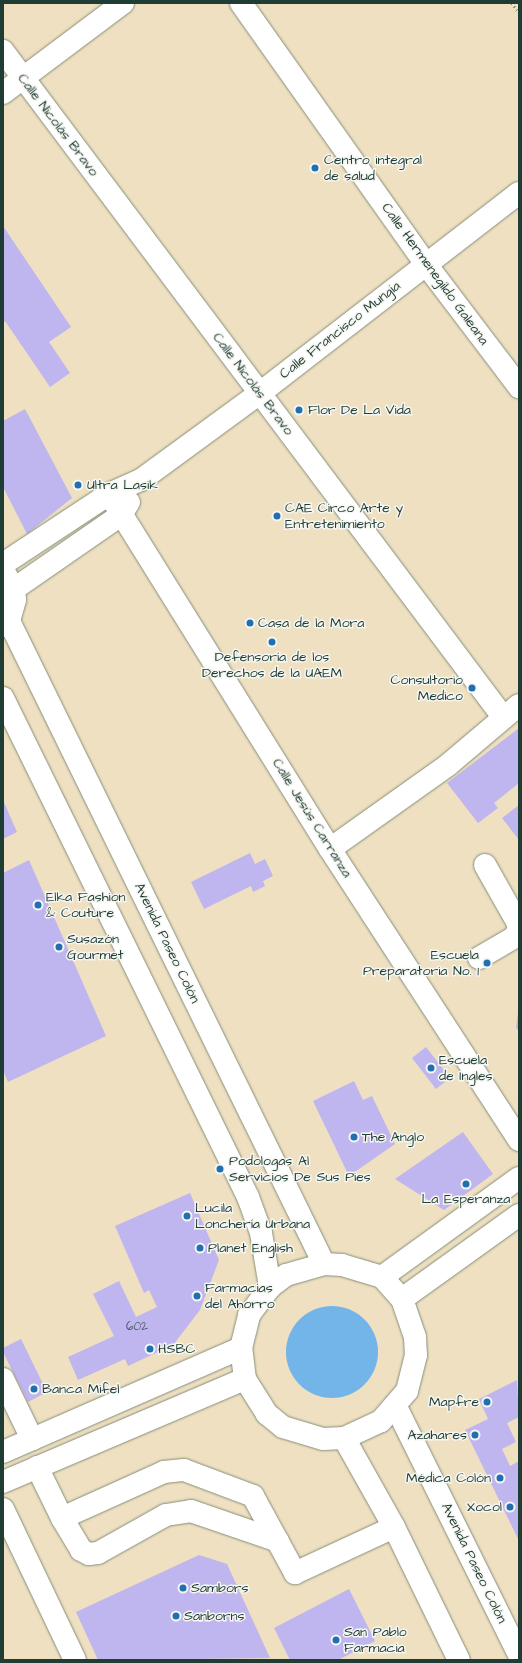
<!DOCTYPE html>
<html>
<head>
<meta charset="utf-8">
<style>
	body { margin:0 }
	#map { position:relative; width:522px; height:1663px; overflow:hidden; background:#eee0c1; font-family:"Architects Daughter",sans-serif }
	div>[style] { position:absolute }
	.water>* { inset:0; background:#73b5e8 }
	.round { border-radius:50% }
	.building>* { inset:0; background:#bfb5ef }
	.path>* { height:2.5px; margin-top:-1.25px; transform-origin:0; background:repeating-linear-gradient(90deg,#868e7a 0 1px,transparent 0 4px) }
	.roads { filter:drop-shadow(0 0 1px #868e7a) drop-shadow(0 0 1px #868e7a) }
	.minor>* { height:22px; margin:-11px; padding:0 11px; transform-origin:11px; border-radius:11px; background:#fff }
	.major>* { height:22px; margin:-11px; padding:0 11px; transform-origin:11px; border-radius:11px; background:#fff }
	.dots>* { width:11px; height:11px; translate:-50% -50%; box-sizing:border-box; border:2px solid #f6f6f2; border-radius:50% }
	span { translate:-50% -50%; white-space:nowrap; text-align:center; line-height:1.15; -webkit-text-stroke:3px #f6f6f2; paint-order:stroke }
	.number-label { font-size:12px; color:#475b63 }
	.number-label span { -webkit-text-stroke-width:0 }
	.street-label { font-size:14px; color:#1f3d34 }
	.poi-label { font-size:14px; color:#1f3d34 }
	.left { translate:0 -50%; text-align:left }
	.right { translate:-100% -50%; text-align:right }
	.frame { position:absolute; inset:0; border:4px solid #1f3d34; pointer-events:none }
</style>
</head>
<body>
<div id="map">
	<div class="water">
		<i class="round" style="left:286px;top:1306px;width:92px;height:92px"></i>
	</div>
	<div class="building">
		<i style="clip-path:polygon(3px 226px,71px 327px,49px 342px,70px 373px,50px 387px,5px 321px,3px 323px)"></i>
		<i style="clip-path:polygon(25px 409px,72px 498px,27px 534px,3px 487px,3px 421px)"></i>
		<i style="clip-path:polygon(519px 728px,519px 783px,494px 803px,498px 808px,478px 823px,447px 783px)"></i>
		<i style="clip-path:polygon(3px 800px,17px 832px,3px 839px)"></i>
		<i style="clip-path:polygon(519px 805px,519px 840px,502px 818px)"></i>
		<i style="clip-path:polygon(250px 853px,255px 864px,265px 859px,273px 876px,263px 881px,265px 886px,253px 892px,251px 886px,204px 909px,191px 882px)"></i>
		<i style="clip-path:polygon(29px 860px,106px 1036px,8px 1082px,3px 1070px,3px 873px)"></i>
		<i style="clip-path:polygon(518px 1013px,519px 1013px,519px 1031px,516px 1028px)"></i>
		<i style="clip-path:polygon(426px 1047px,450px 1078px,436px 1089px,412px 1058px)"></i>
		<i style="clip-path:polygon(354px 1081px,363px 1100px,372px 1096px,395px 1144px,349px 1176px,313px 1101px)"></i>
		<i style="clip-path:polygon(463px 1132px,493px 1174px,444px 1210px,395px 1179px)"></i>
		<i style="clip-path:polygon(190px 1193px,219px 1260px,200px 1310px,173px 1345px,128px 1366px,125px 1359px,78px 1380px,68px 1357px,114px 1336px,93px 1294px,119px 1281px,136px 1317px,157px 1307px,149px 1290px,144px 1293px,115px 1226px)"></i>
		<i style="clip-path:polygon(21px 1339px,47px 1392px,28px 1402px,3px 1352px,3px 1348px)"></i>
		<i style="clip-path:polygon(517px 1380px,519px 1417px,507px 1423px,516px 1442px,502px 1449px,510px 1466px,519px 1461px,519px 1541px,465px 1430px,488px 1419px,479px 1399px)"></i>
		<i style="clip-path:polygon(199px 1555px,227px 1564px,270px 1658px,98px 1660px,76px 1612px)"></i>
		<i style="clip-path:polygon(349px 1589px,375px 1641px,338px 1660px,290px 1660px,274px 1628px)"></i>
	</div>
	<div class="path">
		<i style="left:512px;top:3px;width:12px;rotate:55deg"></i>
	</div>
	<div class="roads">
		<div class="minor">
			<i style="left:241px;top:3px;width:319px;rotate:54.7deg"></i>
			<i style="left:425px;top:263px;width:156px;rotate:52.8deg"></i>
			<i style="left:3px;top:51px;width:833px;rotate:53.1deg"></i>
			<i style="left:3px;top:93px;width:150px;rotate:-36.9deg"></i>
			<i style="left:109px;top:494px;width:418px;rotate:58.1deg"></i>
			<i style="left:330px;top:849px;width:347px;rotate:57deg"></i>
			<i style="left:3px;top:564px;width:127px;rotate:-33.4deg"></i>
			<i style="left:109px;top:494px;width:35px;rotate:-24deg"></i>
			<i style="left:141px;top:480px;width:147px;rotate:-36.2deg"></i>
			<i style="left:260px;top:393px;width:327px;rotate:-37.7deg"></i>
			<i style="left:14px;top:589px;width:130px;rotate:-34.7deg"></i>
			<i style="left:121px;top:515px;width:15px;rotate:-58deg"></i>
			<i style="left:330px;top:849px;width:145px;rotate:-35.4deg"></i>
			<i style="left:448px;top:765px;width:93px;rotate:-40.2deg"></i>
			<i style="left:485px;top:865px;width:69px;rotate:60.5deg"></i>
			<i style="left:479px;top:958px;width:42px;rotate:-30.3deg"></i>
			<i style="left:515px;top:937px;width:11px;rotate:-68deg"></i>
			<i style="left:3px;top:1379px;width:67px;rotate:64.2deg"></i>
			<i style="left:37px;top:1467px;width:57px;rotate:63.9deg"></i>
			<i style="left:62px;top:1518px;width:37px;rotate:59deg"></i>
			<i style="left:81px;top:1550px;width:9px;rotate:27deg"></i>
			<i style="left:89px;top:1554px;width:9px;rotate:-6deg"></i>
			<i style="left:98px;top:1553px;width:78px;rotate:-29.2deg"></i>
			<i style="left:166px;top:1515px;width:25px;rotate:-9deg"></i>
			<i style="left:191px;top:1511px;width:92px;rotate:19deg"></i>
			<i style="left:3px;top:1509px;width:167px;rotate:64.5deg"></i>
			<i style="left:62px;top:1518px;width:112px;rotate:-24.3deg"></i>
			<i style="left:164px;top:1472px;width:20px;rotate:-6deg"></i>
			<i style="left:184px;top:1470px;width:74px;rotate:20.6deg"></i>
			<i style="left:253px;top:1496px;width:88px;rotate:61.4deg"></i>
			<i style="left:295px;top:1573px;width:109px;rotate:-24.9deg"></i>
		</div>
		<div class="major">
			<i style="left:3px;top:570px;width:22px;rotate:60deg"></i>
			<i style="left:14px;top:589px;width:11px;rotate:85deg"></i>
			<i style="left:15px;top:600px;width:22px;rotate:106deg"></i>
			<i style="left:9px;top:621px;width:8px;rotate:140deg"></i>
			<i style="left:9px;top:621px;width:716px;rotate:63.9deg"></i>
			<i style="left:3px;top:698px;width:556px;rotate:63.85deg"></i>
			<i style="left:248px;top:1197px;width:38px;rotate:70deg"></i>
			<i style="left:261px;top:1233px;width:55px;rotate:80.5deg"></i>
			<i style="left:324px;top:1264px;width:18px;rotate:3deg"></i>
			<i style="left:342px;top:1265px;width:42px;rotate:16.7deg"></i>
			<i style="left:382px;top:1277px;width:30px;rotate:48deg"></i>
			<i style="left:402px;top:1299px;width:40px;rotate:71.1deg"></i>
			<i style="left:415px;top:1337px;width:18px;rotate:87deg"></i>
			<i style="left:416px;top:1355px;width:37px;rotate:104deg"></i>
			<i style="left:407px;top:1391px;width:40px;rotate:131deg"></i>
			<i style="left:381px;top:1421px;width:41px;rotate:155.3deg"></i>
			<i style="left:344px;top:1438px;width:21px;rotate:177deg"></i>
			<i style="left:323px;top:1439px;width:42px;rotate:-163.3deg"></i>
			<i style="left:283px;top:1427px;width:21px;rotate:-141deg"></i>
			<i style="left:267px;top:1414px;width:41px;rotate:-122.2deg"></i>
			<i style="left:245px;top:1379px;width:31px;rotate:-97deg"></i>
			<i style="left:241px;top:1348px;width:34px;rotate:-76deg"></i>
			<i style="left:249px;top:1315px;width:35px;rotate:-53deg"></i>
			<i style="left:270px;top:1287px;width:20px;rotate:-37deg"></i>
			<i style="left:286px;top:1275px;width:40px;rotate:-16deg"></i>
			<i style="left:382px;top:1277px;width:169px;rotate:-35.9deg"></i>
			<i style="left:402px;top:1299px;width:144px;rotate:-35.7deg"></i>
			<i style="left:396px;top:1407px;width:277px;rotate:63.6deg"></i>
			<i style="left:344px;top:1438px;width:102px;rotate:60.7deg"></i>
			<i style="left:394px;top:1527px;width:148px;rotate:64deg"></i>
			<i style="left:3px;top:1452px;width:260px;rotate:-23.6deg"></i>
			<i style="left:3px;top:1482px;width:263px;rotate:-23.1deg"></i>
		</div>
	</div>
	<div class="dots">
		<i style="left:315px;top:168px;background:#1f6fb2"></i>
		<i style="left:299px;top:410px;background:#1f6fb2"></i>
		<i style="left:78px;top:485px;background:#1f6fb2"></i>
		<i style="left:277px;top:516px;background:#1f6fb2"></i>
		<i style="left:250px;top:623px;background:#1f6fb2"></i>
		<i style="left:272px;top:642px;background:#1f6fb2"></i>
		<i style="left:472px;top:688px;background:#1f6fb2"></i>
		<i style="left:38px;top:905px;background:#1f6fb2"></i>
		<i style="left:59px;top:947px;background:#1f6fb2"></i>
		<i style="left:487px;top:963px;background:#1f6fb2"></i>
		<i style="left:431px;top:1068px;background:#1f6fb2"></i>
		<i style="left:354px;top:1137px;background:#1f6fb2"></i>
		<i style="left:220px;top:1169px;background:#1f6fb2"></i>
		<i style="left:466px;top:1184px;background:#1f6fb2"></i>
		<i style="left:187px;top:1216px;background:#1f6fb2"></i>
		<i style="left:200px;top:1248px;background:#1f6fb2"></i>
		<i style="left:197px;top:1296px;background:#1f6fb2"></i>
		<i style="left:150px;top:1349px;background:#1f6fb2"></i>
		<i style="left:34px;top:1389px;background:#1f6fb2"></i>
		<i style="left:487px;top:1402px;background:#1f6fb2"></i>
		<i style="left:475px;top:1435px;background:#1f6fb2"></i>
		<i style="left:500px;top:1478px;background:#1f6fb2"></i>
		<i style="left:510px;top:1507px;background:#1f6fb2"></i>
		<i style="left:183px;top:1588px;background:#1f6fb2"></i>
		<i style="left:176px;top:1616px;background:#1f6fb2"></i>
		<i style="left:336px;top:1640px;background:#1f6fb2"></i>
	</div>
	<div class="number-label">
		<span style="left:137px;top:1327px">602</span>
	</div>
	<div class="street-label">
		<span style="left:58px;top:125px;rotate:53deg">Calle Nicolás Bravo</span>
		<span style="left:435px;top:274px;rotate:54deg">Calle Hermenegildo Galeana</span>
		<span style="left:340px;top:330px;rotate:-38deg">Calle Francisco Mungia</span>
		<span style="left:253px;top:384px;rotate:53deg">Calle Nicolás Bravo</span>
		<span style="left:312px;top:818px;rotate:58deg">Calle Jesús Carranza</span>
		<span style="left:167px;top:943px;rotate:64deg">Avenida Paseo Colón</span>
		<span style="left:474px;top:1563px;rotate:64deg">Avenida Paseo Colón</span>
	</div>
	<div class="poi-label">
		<span class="left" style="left:324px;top:168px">Centro integral<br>de salud</span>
		<span class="left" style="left:308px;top:410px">Flor De La Vida</span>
		<span class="left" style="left:87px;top:485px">Ultra Lasik</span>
		<span class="left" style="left:285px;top:516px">CAE Circo Arte y<br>Entretenimiento</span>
		<span class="left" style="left:258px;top:623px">Casa de la Mora</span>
		<span style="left:272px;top:665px">Defensoría de los<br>Derechos de la UAEM</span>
		<span class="right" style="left:463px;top:688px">Consultorio<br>Medico</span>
		<span class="left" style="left:46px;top:905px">Elka Fashion<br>&amp; Couture</span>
		<span class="left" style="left:67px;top:947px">Susazón<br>Gourmet</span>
		<span class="right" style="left:479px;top:963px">Escuela<br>Preparatoria No. 1</span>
		<span class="left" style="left:439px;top:1068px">Escuela<br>de Ingles</span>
		<span class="left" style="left:362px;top:1137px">The Anglo</span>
		<span class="left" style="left:229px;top:1169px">Podologas Al<br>Servicios De Sus Pies</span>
		<span style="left:466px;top:1199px">La Esperanza</span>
		<span class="left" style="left:195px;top:1216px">Lucila<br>Lonchería Urbana</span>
		<span class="left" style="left:208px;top:1248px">Planet English</span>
		<span class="left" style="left:205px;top:1296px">Farmacias<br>del Ahorro</span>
		<span class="left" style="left:158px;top:1349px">HSBC</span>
		<span class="left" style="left:42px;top:1389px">Banca Mifel</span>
		<span class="right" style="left:479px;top:1402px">Mapfre</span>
		<span class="right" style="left:467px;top:1435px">Azahares</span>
		<span class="right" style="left:491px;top:1478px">Médica Colón</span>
		<span class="right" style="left:502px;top:1507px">Xocol</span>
		<span class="left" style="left:191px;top:1588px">Sambors</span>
		<span class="left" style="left:184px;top:1616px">Sanborns</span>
		<span class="left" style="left:344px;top:1640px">San Pablo<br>Farmacia</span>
	</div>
	<div class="frame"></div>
</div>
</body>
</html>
